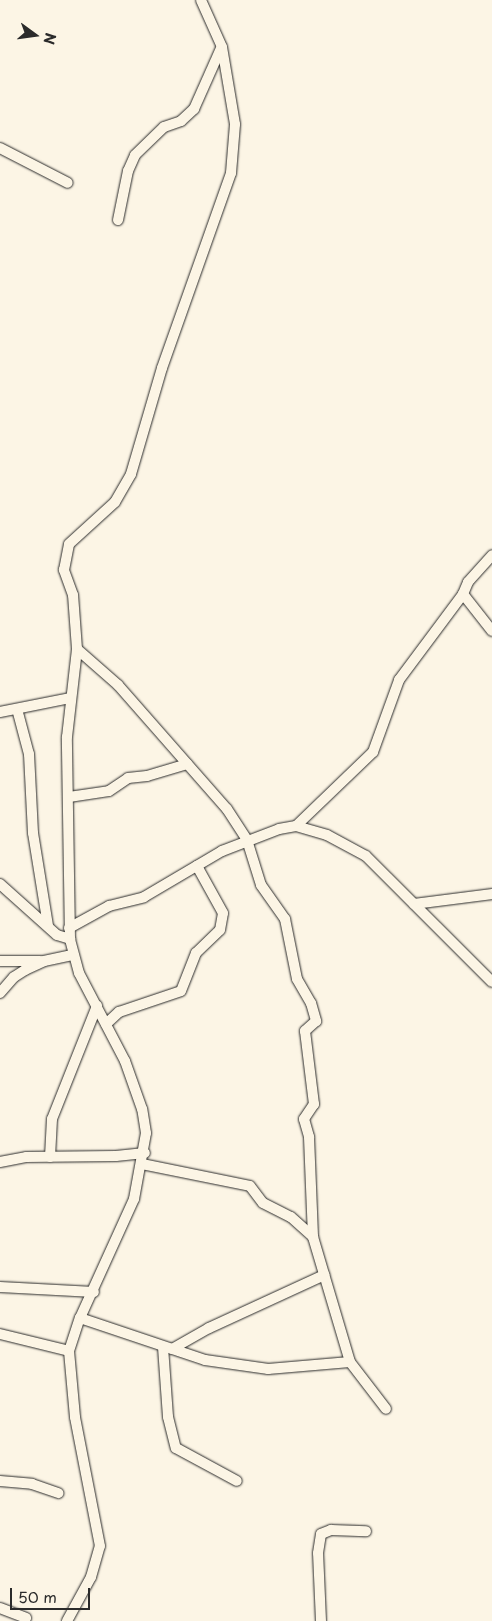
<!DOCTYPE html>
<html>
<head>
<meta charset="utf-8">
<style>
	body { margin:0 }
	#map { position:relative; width:492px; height:1621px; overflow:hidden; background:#fcf5e5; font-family:"Playpen Sans",sans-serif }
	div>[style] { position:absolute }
	.roads { filter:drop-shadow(0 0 1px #2b2b2b) drop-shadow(0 0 1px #2b2b2b) }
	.minor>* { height:10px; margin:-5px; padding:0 5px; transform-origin:5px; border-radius:5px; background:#fcf5e5 }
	span { translate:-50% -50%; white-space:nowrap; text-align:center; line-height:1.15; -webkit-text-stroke:4px #fcf5e5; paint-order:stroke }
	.north { position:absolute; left:10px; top:10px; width:50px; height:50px; -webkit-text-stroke:4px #fcf5e5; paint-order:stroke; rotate:104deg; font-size:14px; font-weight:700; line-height:20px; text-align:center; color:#2b2b2b }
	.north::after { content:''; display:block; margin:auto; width:18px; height:22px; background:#2b2b2b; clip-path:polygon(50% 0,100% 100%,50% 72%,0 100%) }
	.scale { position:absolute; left:10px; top:1588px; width:80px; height:22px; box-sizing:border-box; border:2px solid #2b2b2b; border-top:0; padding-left:6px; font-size:15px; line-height:18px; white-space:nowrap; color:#2b2b2b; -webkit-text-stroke:4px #fcf5e5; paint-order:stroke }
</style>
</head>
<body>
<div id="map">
	<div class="roads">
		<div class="minor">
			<i style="left:0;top:148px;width:76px;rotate:27.2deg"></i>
			<i style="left:118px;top:220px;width:50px;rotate:-78.5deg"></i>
			<i style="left:128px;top:171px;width:17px;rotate:-66deg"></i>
			<i style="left:135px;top:155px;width:40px;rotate:-44deg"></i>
			<i style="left:164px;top:127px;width:18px;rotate:-19deg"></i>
			<i style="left:181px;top:121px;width:18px;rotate:-43deg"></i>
			<i style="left:194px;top:109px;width:67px;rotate:-66.1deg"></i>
			<i style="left:463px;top:594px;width:47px;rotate:51.9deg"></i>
			<i style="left:77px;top:649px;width:55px;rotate:41.3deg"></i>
			<i style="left:118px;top:685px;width:165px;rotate:48.7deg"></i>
			<i style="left:227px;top:809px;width:37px;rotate:57deg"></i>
			<i style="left:247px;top:840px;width:47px;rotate:72.7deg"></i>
			<i style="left:261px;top:885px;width:42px;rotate:54.8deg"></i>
			<i style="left:285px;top:919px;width:61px;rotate:78.7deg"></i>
			<i style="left:297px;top:979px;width:28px;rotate:60deg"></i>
			<i style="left:311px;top:1003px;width:19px;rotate:74deg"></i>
			<i style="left:316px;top:1021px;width:15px;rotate:138deg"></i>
			<i style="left:305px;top:1031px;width:74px;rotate:83deg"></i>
			<i style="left:314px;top:1104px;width:18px;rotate:124deg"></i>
			<i style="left:304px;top:1119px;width:19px;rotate:74deg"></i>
			<i style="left:309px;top:1137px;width:100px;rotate:87.7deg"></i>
			<i style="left:313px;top:1237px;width:130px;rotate:73.5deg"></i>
			<i style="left:350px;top:1362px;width:59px;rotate:52.5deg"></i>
			<i style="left:17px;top:709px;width:47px;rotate:75.1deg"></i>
			<i style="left:29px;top:754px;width:79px;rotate:87.1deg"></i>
			<i style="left:33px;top:833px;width:94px;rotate:80.8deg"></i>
			<i style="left:0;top:712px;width:71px;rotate:-11.3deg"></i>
			<i style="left:69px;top:797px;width:40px;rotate:-8.5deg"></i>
			<i style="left:109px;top:791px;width:23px;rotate:-34deg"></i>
			<i style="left:128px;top:778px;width:19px;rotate:-6deg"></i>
			<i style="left:147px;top:776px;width:42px;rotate:-16.7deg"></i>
			<i style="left:296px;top:826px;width:107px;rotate:-43.9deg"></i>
			<i style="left:373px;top:752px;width:77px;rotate:-70.1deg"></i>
			<i style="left:399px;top:680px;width:107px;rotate:-53.3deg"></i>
			<i style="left:463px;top:594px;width:13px;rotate:-67deg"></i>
			<i style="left:468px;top:582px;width:36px;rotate:-48deg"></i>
			<i style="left:0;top:884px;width:76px;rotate:41.8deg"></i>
			<i style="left:57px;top:935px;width:14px;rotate:17deg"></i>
			<i style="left:414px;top:904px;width:79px;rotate:-7.3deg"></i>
			<i style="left:69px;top:928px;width:46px;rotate:-28.8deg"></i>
			<i style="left:109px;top:906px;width:36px;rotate:-14deg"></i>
			<i style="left:144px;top:897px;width:91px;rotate:-30.5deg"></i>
			<i style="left:222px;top:851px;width:61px;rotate:-21.1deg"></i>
			<i style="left:279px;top:829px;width:17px;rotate:-10deg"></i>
			<i style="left:296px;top:826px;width:32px;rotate:16deg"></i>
			<i style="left:327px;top:835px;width:44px;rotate:28.3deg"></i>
			<i style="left:366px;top:856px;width:178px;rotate:45deg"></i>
			<i style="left:0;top:961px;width:40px"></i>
			<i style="left:0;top:993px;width:21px;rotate:-49deg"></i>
			<i style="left:14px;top:977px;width:13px;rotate:-32deg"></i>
			<i style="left:25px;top:970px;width:21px;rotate:-25deg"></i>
			<i style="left:44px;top:961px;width:30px;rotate:-12deg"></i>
			<i style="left:106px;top:1024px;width:18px;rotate:-43deg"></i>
			<i style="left:119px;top:1012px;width:65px;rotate:-18.7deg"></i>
			<i style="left:181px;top:991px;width:41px;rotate:-68.5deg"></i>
			<i style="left:196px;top:953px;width:33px;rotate:-44deg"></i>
			<i style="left:220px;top:930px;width:17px;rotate:-80deg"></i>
			<i style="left:223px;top:913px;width:54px;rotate:-119deg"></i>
			<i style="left:50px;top:1157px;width:38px;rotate:-87deg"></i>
			<i style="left:52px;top:1119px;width:122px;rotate:-68.3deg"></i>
			<i style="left:0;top:1162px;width:26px;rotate:-11deg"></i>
			<i style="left:26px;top:1157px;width:90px;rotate:-0.6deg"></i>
			<i style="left:116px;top:1156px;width:29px;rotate:-6deg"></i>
			<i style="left:142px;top:1164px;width:110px;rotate:11.5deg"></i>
			<i style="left:250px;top:1186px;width:21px;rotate:53deg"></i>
			<i style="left:263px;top:1203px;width:31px;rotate:27deg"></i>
			<i style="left:291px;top:1217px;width:30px;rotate:42deg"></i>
			<i style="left:0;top:1287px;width:94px;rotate:3deg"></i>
			<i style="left:80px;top:1318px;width:132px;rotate:18.6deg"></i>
			<i style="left:205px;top:1360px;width:64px;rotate:8.1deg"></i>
			<i style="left:268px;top:1369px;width:82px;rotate:-4.9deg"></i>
			<i style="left:0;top:1334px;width:71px;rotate:13.8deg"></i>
			<i style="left:163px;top:1347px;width:70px;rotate:85.9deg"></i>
			<i style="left:168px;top:1417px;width:32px;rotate:76deg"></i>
			<i style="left:176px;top:1448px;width:69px;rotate:28.4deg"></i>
			<i style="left:172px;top:1349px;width:43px;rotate:-29.6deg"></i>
			<i style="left:209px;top:1328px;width:127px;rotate:-24.7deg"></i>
			<i style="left:0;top:1481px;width:32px;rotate:5deg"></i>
			<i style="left:32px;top:1484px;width:28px;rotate:19deg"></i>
			<i style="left:0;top:1608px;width:28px;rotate:21deg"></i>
			<i style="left:67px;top:1621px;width:50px;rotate:-61.4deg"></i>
			<i style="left:91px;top:1577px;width:32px;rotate:-74deg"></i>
			<i style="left:100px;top:1546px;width:131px;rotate:-101deg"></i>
			<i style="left:75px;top:1417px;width:66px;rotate:-95.2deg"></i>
			<i style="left:69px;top:1351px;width:35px;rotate:-72deg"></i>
			<i style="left:80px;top:1318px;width:131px;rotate:-65.6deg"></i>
			<i style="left:134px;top:1199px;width:67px;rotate:-79.7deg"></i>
			<i style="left:146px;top:1133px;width:24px;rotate:-99deg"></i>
			<i style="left:142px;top:1109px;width:51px;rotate:-109.5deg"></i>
			<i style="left:125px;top:1061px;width:99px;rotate:-117.6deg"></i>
			<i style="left:79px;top:973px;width:35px;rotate:-105deg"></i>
			<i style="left:70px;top:939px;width:202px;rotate:-90.9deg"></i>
			<i style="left:67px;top:737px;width:89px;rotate:-83.5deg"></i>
			<i style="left:77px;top:649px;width:54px;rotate:-94.2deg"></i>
			<i style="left:73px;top:595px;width:27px;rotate:-110deg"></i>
			<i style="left:64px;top:570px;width:26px;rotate:-79deg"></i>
			<i style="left:69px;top:544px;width:62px;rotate:-42.4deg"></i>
			<i style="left:115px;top:502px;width:32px;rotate:-60deg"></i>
			<i style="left:131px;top:474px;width:110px;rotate:-73.7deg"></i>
			<i style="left:162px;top:368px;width:207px;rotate:-70.5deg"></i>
			<i style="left:231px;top:173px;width:49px;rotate:-85.3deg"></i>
			<i style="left:235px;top:124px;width:78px;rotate:-99.6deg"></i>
			<i style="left:222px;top:47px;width:51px;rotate:-114.1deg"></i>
			<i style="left:321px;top:1621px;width:68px;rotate:-92.5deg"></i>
			<i style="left:318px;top:1553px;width:19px;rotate:-81deg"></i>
			<i style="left:321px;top:1534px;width:11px;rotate:-22deg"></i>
			<i style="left:331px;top:1530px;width:35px;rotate:2deg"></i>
		</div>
	</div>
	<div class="north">N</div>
	<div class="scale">50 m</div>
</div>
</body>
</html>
